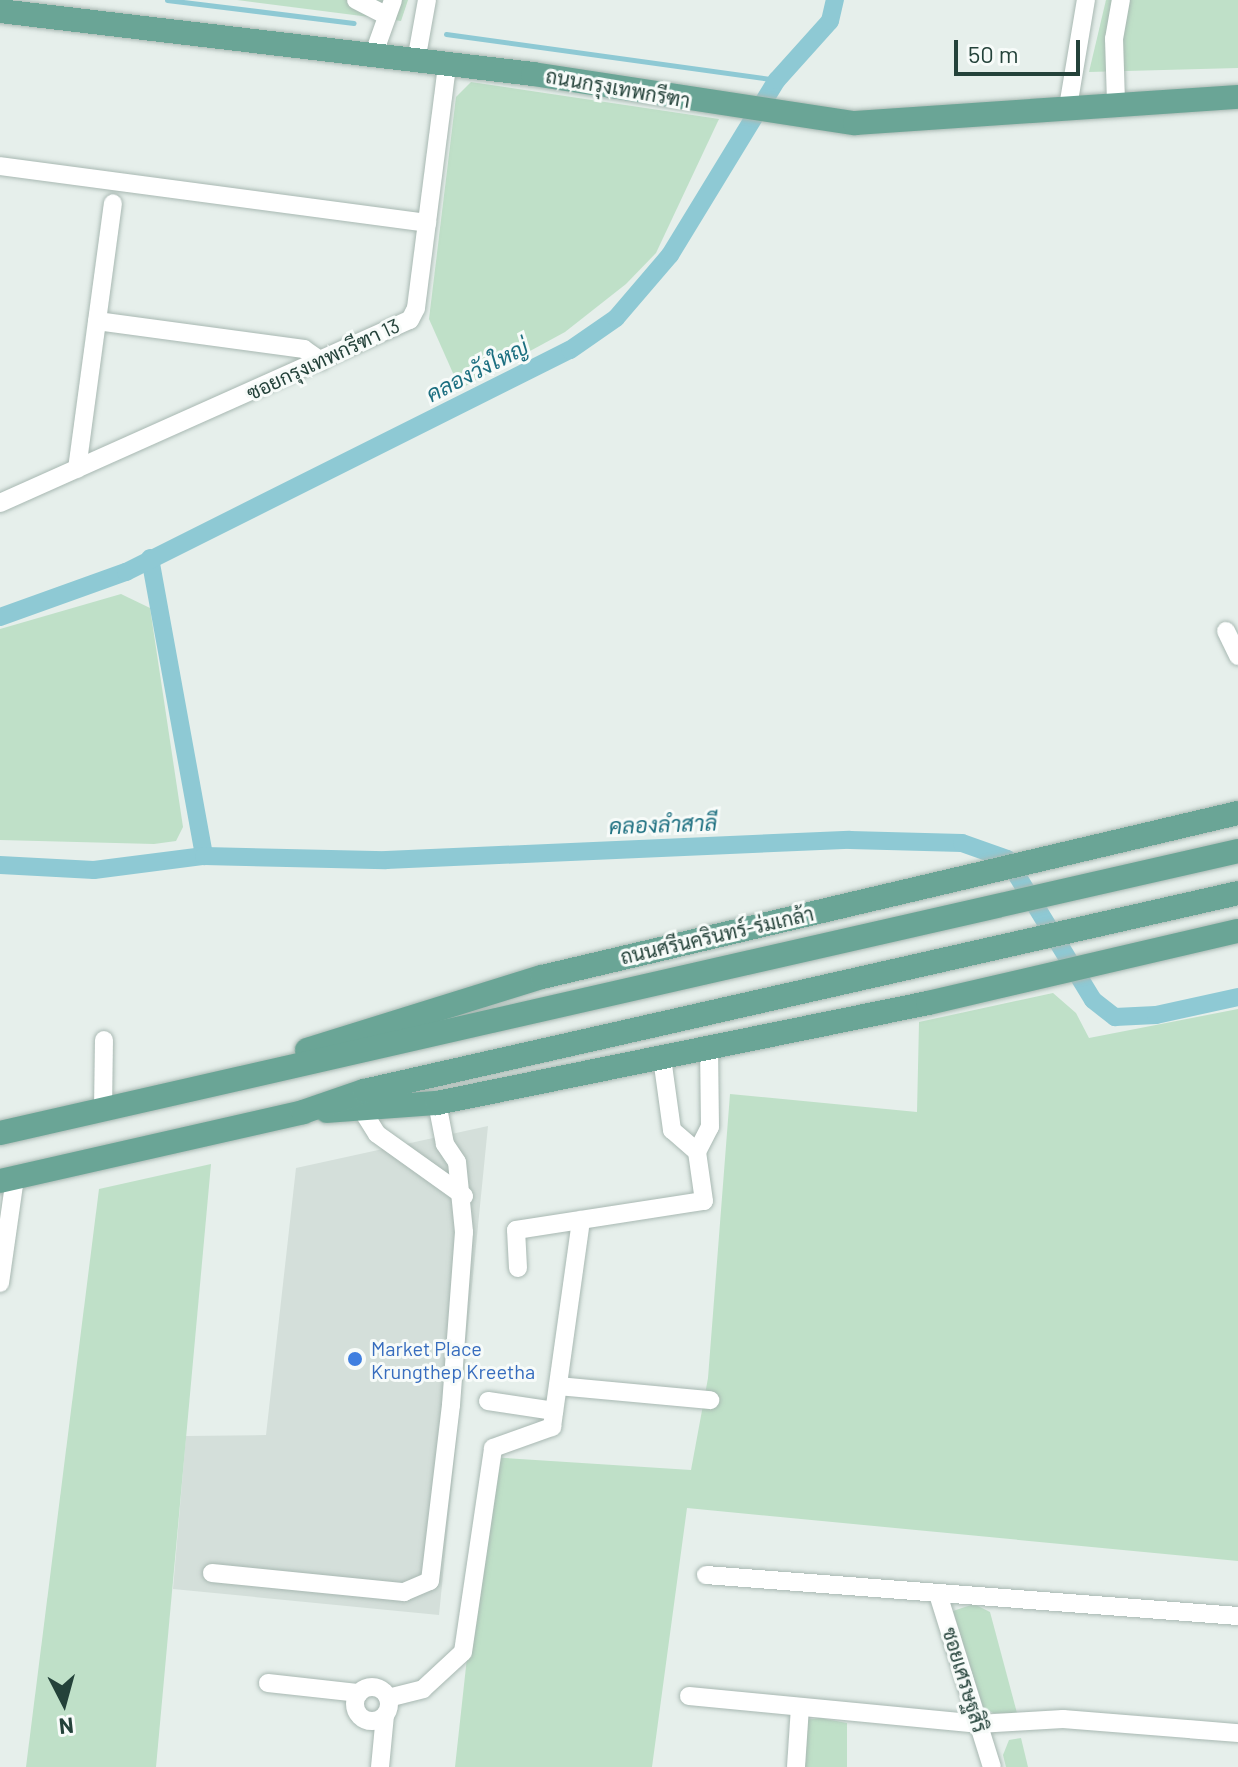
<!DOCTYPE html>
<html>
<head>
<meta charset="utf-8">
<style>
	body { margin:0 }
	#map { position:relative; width:1238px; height:1767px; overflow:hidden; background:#e6efeb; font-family:Barlow,Sarabun,sans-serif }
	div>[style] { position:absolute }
	.built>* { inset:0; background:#d4dfda }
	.green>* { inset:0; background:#bfe0c8 }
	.stream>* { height:5px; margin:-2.5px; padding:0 2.5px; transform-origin:2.5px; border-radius:2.5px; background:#8ec9d4 }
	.canal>* { height:18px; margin:-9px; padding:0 9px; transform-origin:9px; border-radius:9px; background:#8ec9d4 }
	.roads { filter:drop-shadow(0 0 2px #a8b8b2) drop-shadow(0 0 2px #a8b8b2) }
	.minor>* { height:18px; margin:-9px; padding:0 9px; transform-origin:9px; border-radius:9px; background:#fff }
	.minor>.ring { margin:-9px; padding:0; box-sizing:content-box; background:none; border:18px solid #fff; border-radius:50% }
	.major>* { height:24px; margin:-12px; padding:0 12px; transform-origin:12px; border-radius:12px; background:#6aa596 }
	.dots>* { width:22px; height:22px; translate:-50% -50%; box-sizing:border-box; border:4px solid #f7fbf9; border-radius:50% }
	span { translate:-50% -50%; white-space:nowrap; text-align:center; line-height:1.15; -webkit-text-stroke:6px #f7fbf9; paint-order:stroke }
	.street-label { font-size:20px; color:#24423a }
	.shop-label { font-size:20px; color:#366cbe }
	.left { translate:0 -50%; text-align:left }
	.water-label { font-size:22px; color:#1c6f80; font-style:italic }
	.north { position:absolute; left:24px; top:1663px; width:80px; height:80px; -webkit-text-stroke:6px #f7fbf9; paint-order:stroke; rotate:174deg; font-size:22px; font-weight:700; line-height:32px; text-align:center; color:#24423a }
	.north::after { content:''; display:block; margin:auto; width:28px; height:36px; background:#24423a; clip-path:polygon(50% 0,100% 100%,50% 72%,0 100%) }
	.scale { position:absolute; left:954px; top:40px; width:126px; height:36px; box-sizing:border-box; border:4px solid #24423a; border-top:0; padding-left:10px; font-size:24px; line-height:28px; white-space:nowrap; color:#24423a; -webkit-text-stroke:6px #f7fbf9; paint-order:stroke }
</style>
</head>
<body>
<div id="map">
	<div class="built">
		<i style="clip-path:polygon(488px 1126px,439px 1615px,173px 1589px,186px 1436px,266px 1435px,296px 1168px)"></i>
	</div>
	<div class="green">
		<i style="clip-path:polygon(237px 0,408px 0,401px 21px)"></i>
		<i style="clip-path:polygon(1106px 0,1238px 0,1238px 68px,1089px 72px)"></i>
		<i style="clip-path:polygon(471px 82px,719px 119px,656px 253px,626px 284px,565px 332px,460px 389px,429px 319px,456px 97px)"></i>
		<i style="clip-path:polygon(121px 594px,150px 608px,183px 827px,176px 841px,154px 844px,0 840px,0 629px)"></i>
		<i style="clip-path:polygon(1053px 993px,1076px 1013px,1089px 1038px,1238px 1009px,1238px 1561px,687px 1508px,652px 1767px,455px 1767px,489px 1457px,691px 1470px,708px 1378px,730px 1094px,917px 1112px,919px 1022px)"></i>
		<i style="clip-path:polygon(211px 1164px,156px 1767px,26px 1767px,99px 1189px)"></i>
		<i style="clip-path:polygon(974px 1604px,990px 1612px,1017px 1713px,993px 1713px,983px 1707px,953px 1611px)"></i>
		<i style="clip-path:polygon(820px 1718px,847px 1723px,847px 1767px,802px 1767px,805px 1720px)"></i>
		<i style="clip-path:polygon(1021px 1738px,1028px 1767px,1006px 1767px,1003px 1755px,1009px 1740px)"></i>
	</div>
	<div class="stream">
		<i style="left:167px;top:0;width:188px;rotate:7deg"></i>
		<i style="left:446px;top:34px;width:334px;rotate:7.9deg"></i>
	</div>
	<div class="canal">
		<i style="left:150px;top:558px;width:303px;rotate:79.7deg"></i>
		<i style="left:0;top:617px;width:134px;rotate:-19.7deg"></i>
		<i style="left:126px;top:572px;width:496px;rotate:-26.6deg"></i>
		<i style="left:570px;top:350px;width:56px;rotate:-34.8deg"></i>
		<i style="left:616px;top:318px;width:83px;rotate:-49.4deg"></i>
		<i style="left:670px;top:255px;width:205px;rotate:-58.6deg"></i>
		<i style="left:777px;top:80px;width:79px;rotate:-48.1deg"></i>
		<i style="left:830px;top:21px;width:22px;rotate:-77deg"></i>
		<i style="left:0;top:865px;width:94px;rotate:3deg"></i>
		<i style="left:94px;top:870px;width:111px;rotate:-7.3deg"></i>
		<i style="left:204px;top:856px;width:182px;rotate:1.3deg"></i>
		<i style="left:386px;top:860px;width:464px;rotate:-2.5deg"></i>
		<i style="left:850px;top:840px;width:112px;rotate:1.5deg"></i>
		<i style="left:962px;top:843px;width:48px;rotate:19.6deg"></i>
		<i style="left:1007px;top:859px;width:165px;rotate:58.6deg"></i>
		<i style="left:1093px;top:1000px;width:28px;rotate:38deg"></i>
		<i style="left:1115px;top:1017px;width:41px;rotate:-2.8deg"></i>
		<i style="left:1156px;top:1015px;width:84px;rotate:-12.4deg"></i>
	</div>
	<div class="roads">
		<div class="minor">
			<i style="left:356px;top:0;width:35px;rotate:27deg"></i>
			<i style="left:373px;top:56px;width:59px;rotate:-70.3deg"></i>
			<i style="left:416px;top:61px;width:62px;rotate:-79.8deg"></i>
			<i style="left:1116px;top:102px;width:63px;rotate:-91.8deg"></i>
			<i style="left:1114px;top:39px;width:40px;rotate:-80deg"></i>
			<i style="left:1068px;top:107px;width:109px;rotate:-80.5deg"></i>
			<i style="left:0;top:166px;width:431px;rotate:7.6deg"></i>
			<i style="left:97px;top:321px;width:209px;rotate:7.7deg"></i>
			<i style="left:304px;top:349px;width:21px;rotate:35deg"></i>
			<i style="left:77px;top:469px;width:268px;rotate:-82.3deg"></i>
			<i style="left:0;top:503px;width:449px;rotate:-24.1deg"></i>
			<i style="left:410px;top:320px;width:13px;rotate:-63deg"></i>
			<i style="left:416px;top:308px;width:245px;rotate:-82.7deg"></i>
			<i style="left:1226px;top:631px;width:28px;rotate:64deg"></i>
			<i style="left:662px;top:1058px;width:73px;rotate:82.1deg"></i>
			<i style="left:672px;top:1130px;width:33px;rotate:41deg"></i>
			<i style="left:697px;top:1152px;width:28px;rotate:-63deg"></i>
			<i style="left:710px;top:1127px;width:78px;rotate:-90.7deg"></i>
			<i style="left:103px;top:1110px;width:70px;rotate:-89.2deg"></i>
			<i style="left:362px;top:1110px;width:28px;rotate:58deg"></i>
			<i style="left:377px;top:1134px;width:107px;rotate:35.5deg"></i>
			<i style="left:518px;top:1268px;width:38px;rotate:-93deg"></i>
			<i style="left:516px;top:1230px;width:190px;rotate:-8.8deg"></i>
			<i style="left:704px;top:1201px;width:49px;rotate:-98.1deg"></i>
			<i style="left:0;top:1283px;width:106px;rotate:-81.9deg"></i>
			<i style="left:558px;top:1386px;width:153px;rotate:5.3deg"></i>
			<i style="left:488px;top:1401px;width:67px;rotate:8.6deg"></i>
			<i style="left:212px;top:1573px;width:193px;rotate:5.7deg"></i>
			<i style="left:404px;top:1592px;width:28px;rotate:-23deg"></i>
			<i style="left:430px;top:1581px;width:177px;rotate:-83.2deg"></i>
			<i style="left:451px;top:1405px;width:173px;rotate:-85.7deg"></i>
			<i style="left:464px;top:1232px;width:70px;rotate:-95.7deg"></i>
			<i style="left:457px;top:1162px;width:22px;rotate:-124deg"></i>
			<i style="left:445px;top:1144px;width:42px;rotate:-101deg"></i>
			<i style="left:706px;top:1575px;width:534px;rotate:4.41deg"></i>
			<i style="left:938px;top:1594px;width:181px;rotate:72.7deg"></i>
			<i style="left:268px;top:1683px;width:92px;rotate:6.3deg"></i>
			<i class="ring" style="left:355px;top:1687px;width:16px;height:16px"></i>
			<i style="left:689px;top:1696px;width:290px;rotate:5.5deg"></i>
			<i style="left:978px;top:1724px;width:85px;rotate:-3.4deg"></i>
			<i style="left:1063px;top:1719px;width:176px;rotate:4.6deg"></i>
			<i style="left:388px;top:1698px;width:36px;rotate:-14deg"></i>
			<i style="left:423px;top:1689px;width:54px;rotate:-42.8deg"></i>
			<i style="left:463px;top:1652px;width:206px;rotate:-81.6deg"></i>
			<i style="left:493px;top:1448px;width:63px;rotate:-19.6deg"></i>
			<i style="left:552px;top:1427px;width:209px;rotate:-82deg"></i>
			<i style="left:380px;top:1767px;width:52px;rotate:-84.5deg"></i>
			<i style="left:796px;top:1767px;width:60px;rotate:-86.2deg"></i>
		</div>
		<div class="major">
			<i style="left:0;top:11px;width:537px;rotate:6.74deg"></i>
			<i style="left:533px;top:74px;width:326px;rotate:8.7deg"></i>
			<i style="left:855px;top:123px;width:384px;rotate:-3.9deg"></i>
			<i style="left:307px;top:1050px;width:246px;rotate:-17.3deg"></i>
			<i style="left:542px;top:977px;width:715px;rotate:-13.26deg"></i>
			<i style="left:327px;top:1111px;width:110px;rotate:-4.2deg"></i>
			<i style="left:437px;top:1103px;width:501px;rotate:-11.51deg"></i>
			<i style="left:928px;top:1003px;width:318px;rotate:-13.1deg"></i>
			<i style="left:0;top:1133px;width:1270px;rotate:-12.83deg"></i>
			<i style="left:0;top:1181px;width:311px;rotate:-12.8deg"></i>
			<i style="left:303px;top:1112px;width:65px;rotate:-19deg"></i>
			<i style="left:364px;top:1091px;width:896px;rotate:-12.76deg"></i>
		</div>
	</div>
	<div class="dots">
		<i style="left:355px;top:1359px;background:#3f7fe0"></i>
	</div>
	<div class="street-label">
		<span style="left:618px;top:88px;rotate:10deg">ถนนกรุงเทพกรีฑา</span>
		<span style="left:323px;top:359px;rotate:-25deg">ซอยกรุงเทพกรีฑา 13</span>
		<span style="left:717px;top:935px;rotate:-13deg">ถนนศรีนครินทร์-ร่มเกล้า</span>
		<span style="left:965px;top:1680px;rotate:73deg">ซอยเศรษฐสิริ</span>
	</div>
	<div class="shop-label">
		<span class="left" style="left:371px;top:1360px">Market Place<br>Krungthep Kreetha</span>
	</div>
	<div class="water-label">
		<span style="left:477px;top:370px;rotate:-27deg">คลองวังใหญ่</span>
		<span style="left:663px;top:824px;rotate:-2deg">คลองลำสาลี</span>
	</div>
	<div class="north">N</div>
	<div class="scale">50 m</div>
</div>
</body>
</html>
